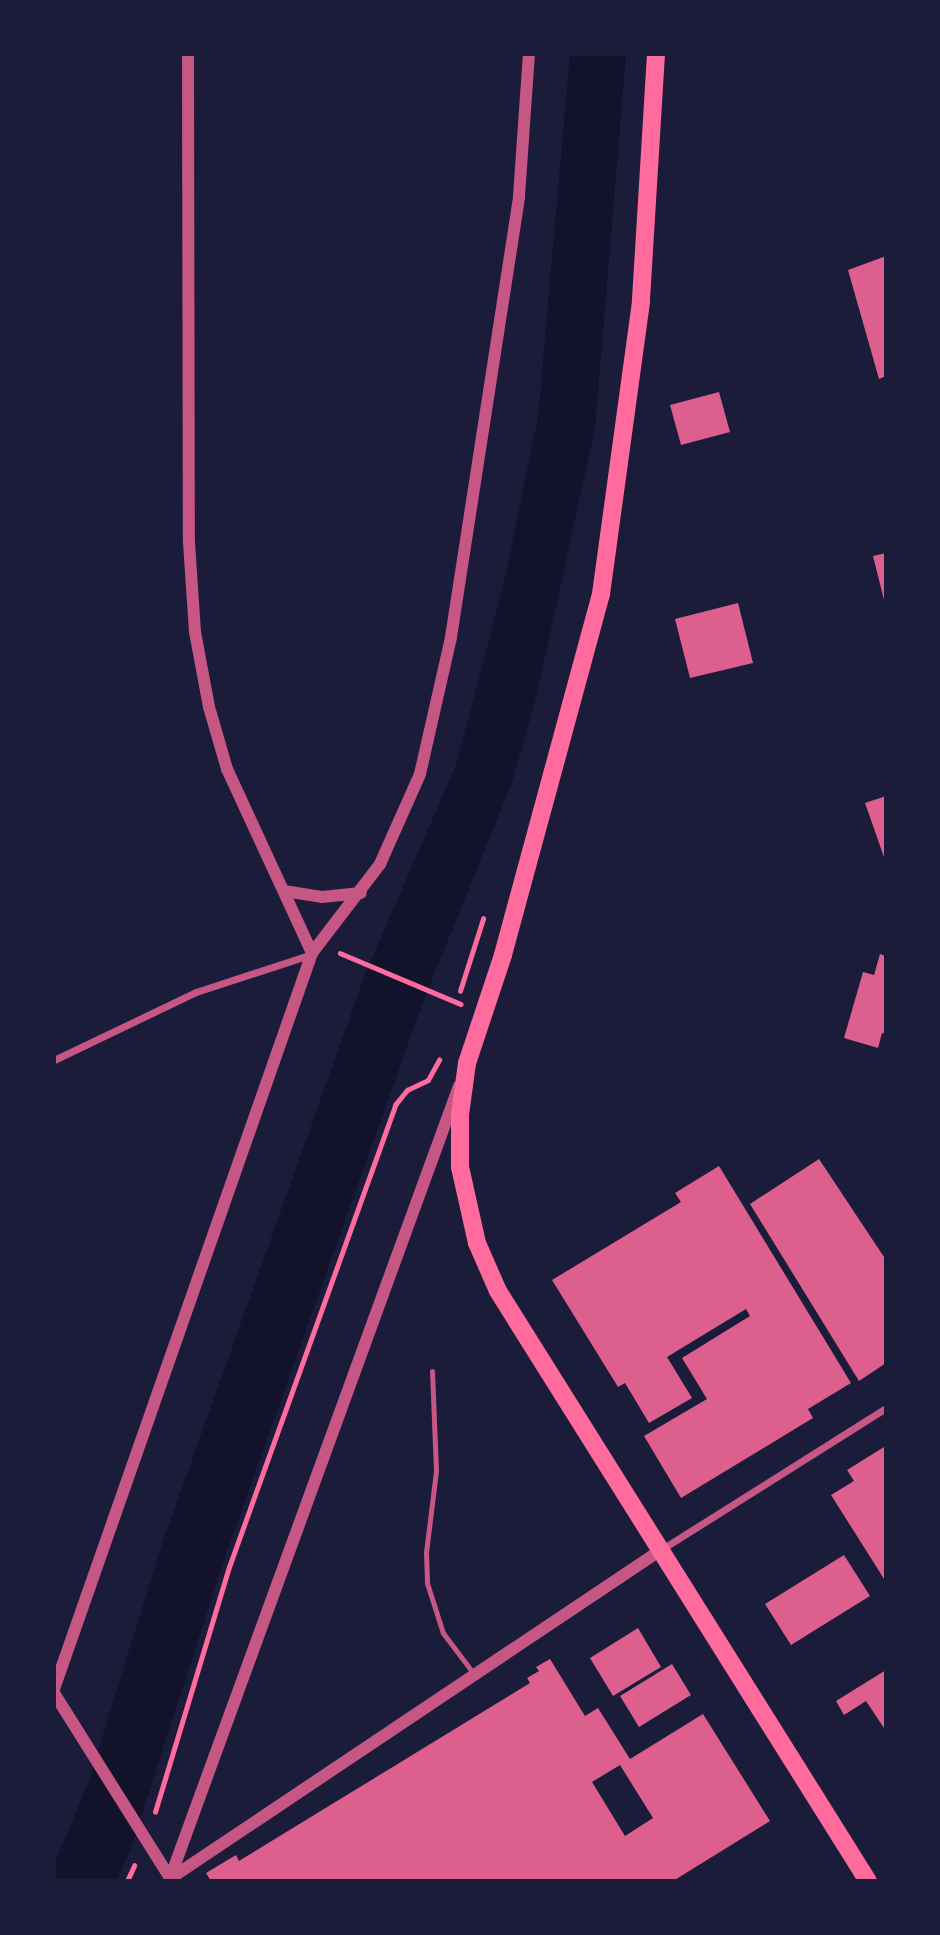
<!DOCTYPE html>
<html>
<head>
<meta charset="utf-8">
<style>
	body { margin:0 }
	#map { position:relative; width:940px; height:1935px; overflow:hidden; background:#1b1b3a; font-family:"IBM Plex Sans",sans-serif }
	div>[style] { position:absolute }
	.water>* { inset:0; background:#12122b }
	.building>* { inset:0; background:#dd5f8e }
	.path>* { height:4.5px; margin:-2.25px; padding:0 2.25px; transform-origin:2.25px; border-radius:2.25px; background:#ff6b9d }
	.service>* { height:5px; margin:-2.5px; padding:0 2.5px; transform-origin:2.5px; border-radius:2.5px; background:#c65784 }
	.minor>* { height:7px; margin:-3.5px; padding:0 3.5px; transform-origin:3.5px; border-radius:3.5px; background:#c65784 }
	.tertiary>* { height:12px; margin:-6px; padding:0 6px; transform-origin:6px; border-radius:6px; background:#c65784 }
	.primary>* { height:18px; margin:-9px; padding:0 9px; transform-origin:9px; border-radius:9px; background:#ff6b9d }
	span { translate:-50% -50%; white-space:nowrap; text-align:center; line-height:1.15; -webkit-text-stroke:7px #1b1b3a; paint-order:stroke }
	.frame { position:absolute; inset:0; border:56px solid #1b1b3a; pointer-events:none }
</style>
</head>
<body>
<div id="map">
	<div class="water">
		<i style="clip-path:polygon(570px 54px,626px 54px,595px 428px,536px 698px,511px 785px,424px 999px,223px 1563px,130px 1851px,117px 1881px,54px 1881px,54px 1864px,87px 1786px,162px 1544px,366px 972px,456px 765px,503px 587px,538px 418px)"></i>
	</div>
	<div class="building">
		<i style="clip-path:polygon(886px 256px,886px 376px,879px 379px,848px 270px)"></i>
		<i style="clip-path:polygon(719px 392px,730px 432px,681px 445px,670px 405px)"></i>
		<i style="clip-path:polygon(886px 553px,886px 604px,885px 604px,873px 556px)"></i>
		<i style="clip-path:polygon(738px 603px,753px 663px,690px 678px,675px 619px)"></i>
		<i style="clip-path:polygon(886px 796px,886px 860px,885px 860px,865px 803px)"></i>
		<i style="clip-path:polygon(880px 954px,886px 956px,886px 1034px,882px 1033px,878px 1048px,844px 1038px,863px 972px,874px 975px)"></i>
		<i style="clip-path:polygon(819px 1159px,886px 1260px,886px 1363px,859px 1381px,750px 1204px)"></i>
		<i style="clip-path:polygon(719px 1166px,851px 1383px,808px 1409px,813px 1418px,681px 1498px,644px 1436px,707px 1399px,682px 1358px,750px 1316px,746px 1309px,667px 1357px,692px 1398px,649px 1423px,625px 1383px,618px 1387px,552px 1280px,681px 1202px,675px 1193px)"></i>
		<i style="clip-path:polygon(884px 1447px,886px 1450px,886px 1582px,831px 1495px,854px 1481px,847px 1470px)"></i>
		<i style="clip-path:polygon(844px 1555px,870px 1596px,791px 1645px,765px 1604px)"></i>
		<i style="clip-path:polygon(638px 1628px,661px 1667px,613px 1696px,590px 1658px)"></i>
		<i style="clip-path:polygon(evenodd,550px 1659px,585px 1716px,598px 1708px,630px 1759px,703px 1714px,770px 1821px,673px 1881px,211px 1881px,206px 1873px,236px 1855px,239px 1861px,530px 1683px,527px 1678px,539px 1671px,536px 1667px,550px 1659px,620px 1765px,653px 1818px,625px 1836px,592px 1782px,620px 1765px)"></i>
		<i style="clip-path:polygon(672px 1664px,691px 1695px,639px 1727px,620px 1696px)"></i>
		<i style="clip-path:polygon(886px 1670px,886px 1731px,866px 1701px,844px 1715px,836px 1701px)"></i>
	</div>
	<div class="path">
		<i style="left:340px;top:953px;width:131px;rotate:22.9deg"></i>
		<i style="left:460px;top:991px;width:76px;rotate:-72.3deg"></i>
		<i style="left:155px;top:1812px;width:256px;rotate:-73.2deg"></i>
		<i style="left:229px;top:1567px;width:491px;rotate:-70.2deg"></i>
		<i style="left:395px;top:1105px;width:19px;rotate:-51deg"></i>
		<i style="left:407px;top:1090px;width:23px;rotate:-25deg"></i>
		<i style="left:428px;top:1080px;width:23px;rotate:-61deg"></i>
		<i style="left:127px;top:1881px;width:17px;rotate:-65deg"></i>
	</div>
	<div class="service">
		<i style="left:432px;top:1371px;width:100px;rotate:87.7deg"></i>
		<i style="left:436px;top:1471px;width:82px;rotate:97deg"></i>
		<i style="left:426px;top:1552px;width:31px;rotate:88deg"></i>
		<i style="left:427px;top:1583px;width:52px;rotate:72.3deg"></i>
		<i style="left:443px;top:1633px;width:51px;rotate:52.9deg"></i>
	</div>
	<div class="minor">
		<i style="left:54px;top:1060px;width:157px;rotate:-25.6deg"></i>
		<i style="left:196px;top:992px;width:122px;rotate:-18.1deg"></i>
		<i style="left:662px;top:1549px;width:265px;rotate:-32.2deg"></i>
	</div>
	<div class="tertiary">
		<i style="left:188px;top:54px;width:488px;rotate:89.9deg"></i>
		<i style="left:189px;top:542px;width:90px;rotate:86.2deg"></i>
		<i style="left:195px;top:632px;width:76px;rotate:79.4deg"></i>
		<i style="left:209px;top:707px;width:65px;rotate:73.8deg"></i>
		<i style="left:227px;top:769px;width:203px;rotate:65.2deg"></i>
		<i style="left:284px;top:891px;width:38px;rotate:9deg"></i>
		<i style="left:322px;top:897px;width:39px;rotate:-6deg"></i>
		<i style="left:54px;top:1689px;width:780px;rotate:-70.68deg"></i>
		<i style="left:312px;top:953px;width:112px;rotate:-52.6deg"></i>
		<i style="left:380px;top:864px;width:98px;rotate:-66deg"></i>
		<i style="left:420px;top:774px;width:140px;rotate:-77.2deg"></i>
		<i style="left:451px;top:637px;width:446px;rotate:-81.2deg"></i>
		<i style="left:519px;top:196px;width:142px;rotate:-86deg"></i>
		<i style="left:54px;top:1693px;width:218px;rotate:57.9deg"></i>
		<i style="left:171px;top:1878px;width:590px;rotate:-33.8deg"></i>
		<i style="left:169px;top:1881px;width:846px;rotate:-69.96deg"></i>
	</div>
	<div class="primary">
		<i style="left:656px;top:54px;width:248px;rotate:93.5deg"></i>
		<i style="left:641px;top:302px;width:295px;rotate:97.8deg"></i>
		<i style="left:601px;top:594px;width:374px;rotate:105.2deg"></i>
		<i style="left:503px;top:955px;width:114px;rotate:108.4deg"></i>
		<i style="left:467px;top:1063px;width:52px;rotate:97.7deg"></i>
		<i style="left:460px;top:1115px;width:52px;rotate:90deg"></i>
		<i style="left:460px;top:1167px;width:78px;rotate:77.4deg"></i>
		<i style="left:477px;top:1243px;width:52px;rotate:66.4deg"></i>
		<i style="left:498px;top:1291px;width:696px;rotate:57.91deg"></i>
	</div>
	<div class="frame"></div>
</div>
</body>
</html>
